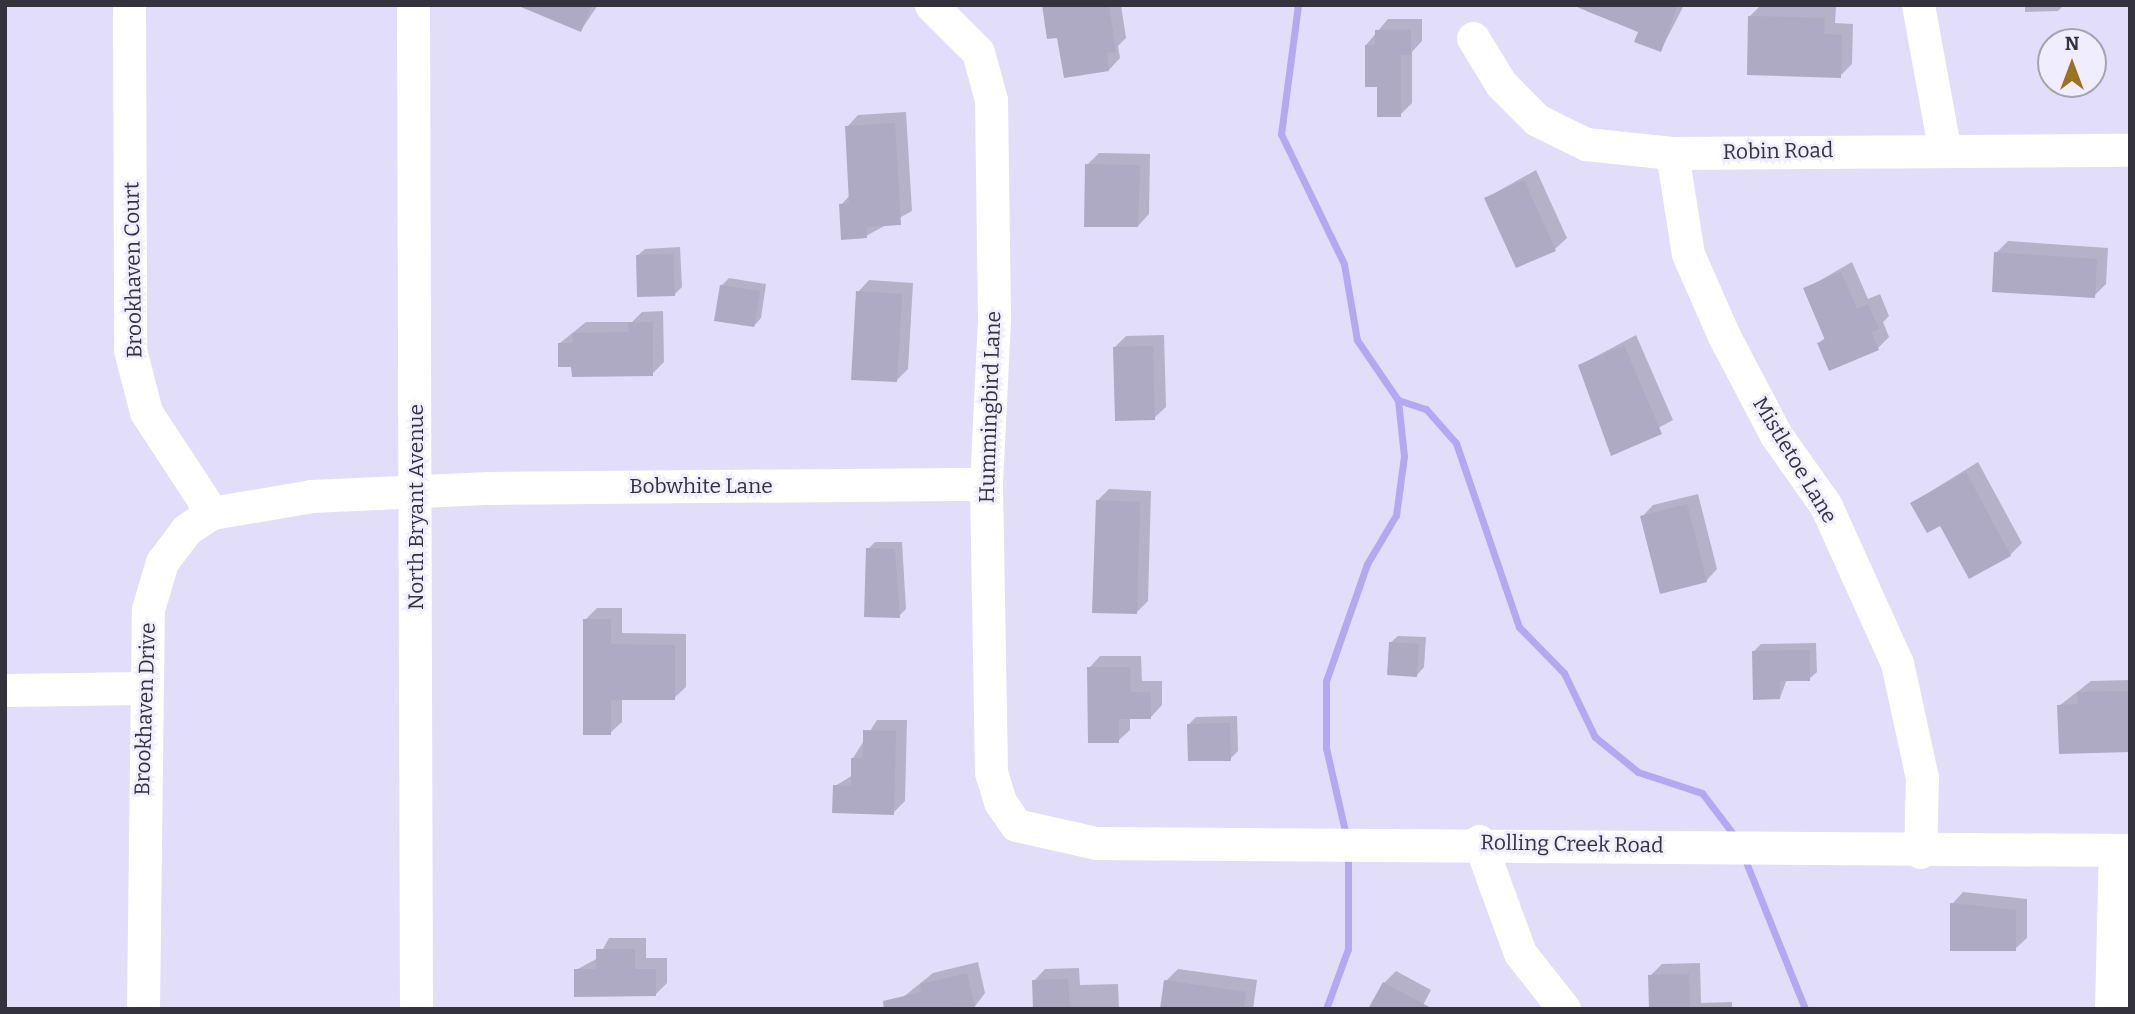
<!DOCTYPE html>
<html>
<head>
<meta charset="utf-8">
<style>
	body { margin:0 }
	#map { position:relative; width:2135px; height:1014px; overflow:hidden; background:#e2defa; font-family:Bitter,serif }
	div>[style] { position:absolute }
	.shadow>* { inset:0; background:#0003 }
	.stream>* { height:7px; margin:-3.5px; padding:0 3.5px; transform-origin:3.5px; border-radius:3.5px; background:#b5a8f2 }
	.building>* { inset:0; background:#aeaac4 }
	.minor>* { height:33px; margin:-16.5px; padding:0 16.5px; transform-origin:16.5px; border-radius:16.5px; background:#fff }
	span { translate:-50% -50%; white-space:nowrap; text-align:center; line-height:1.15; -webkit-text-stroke:5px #efedfe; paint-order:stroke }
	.street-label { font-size:21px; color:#34333d }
	.frame { position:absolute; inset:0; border:7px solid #34333d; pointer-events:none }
	.north { position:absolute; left:2037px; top:28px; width:70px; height:70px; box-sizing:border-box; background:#efedfe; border:2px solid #a4a3b1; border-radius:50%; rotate:0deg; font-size:19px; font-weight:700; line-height:28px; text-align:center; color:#34333d }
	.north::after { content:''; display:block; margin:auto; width:24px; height:32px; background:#9b7320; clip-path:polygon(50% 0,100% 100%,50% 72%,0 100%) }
</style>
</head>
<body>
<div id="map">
	<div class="shadow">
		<i style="clip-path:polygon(547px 5px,598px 5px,581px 30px)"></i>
		<i style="clip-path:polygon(1043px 5px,1121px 5px,1126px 38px,1118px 46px,1120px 58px,1109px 70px,1059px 36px)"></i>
		<i style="clip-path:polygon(1588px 5px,1684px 5px,1661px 50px,1640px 31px,1586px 11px)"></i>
		<i style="clip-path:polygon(1761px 5px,1836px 7px,1835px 23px,1853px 24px,1852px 64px,1840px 76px,1750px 16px)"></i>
		<i style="clip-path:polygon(2025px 5px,2064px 5px,2058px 11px,2025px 12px)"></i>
		<i style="clip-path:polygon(1388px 19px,1422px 19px,1422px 41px,1412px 52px,1412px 103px,1400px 115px,1378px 85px,1366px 45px)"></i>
		<i style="clip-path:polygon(906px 112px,912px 211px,866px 236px,841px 205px,850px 195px,847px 127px,858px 115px)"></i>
		<i style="clip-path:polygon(1099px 153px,1150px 154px,1149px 214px,1138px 226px,1087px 165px)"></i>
		<i style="clip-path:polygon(1536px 170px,1567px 238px,1555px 249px,1486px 198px)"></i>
		<i style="clip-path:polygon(2008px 241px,2108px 248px,2106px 284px,2094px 296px,1996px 253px)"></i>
		<i style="clip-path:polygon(680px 247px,682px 287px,674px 295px,637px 256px,645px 249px)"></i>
		<i style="clip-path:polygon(1852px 262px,1868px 299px,1880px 294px,1889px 316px,1883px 322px,1889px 337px,1878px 348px,1819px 343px,1826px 337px,1805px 289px)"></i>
		<i style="clip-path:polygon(729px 278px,766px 284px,761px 318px,754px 326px,721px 286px)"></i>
		<i style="clip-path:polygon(869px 280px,913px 283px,908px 369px,896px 381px,858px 292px)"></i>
		<i style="clip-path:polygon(663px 311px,664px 362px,652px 374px,573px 365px,560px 343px,586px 322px,632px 322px,642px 312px)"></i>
		<i style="clip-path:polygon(1164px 335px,1166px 407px,1154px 418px,1115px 347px,1126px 336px)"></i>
		<i style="clip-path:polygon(1636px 335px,1673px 420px,1612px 453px,1580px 365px)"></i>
		<i style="clip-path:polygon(1978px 462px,2022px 543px,2010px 555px,1912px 503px)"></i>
		<i style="clip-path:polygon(1109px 489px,1151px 491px,1148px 601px,1137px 612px,1097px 501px)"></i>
		<i style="clip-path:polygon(1698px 494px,1717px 569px,1706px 581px,1642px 517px,1653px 505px)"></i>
		<i style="clip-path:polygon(875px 542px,902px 542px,906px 609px,899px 616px,868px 549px)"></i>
		<i style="clip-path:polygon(597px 608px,622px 608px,622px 633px,686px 634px,686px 687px,674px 698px,622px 698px,622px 722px,610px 733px,585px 620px)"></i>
		<i style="clip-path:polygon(1398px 636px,1426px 637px,1424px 667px,1417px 675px,1390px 643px)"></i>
		<i style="clip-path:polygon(1816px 643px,1817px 672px,1809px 679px,1787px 679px,1780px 698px,1754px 651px,1761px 644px)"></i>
		<i style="clip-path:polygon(1100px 656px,1141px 656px,1142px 681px,1162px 681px,1162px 705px,1151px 717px,1130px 717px,1130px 730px,1118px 741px,1089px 668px)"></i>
		<i style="clip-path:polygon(2130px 680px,2130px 750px,2059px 706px,2091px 681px)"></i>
		<i style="clip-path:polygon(1237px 716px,1238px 751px,1230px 759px,1189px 724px,1196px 717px)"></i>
		<i style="clip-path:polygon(877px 720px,907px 720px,905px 801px,893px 813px,835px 786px,853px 775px,853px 758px)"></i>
		<i style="clip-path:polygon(1963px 892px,2027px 899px,2027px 938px,2015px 949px,1952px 904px)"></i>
		<i style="clip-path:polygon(609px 938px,646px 938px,646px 958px,667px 958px,667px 983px,656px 994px,576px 970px,598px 958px)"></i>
		<i style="clip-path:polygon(978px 962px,985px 993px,973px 1009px,905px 1009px,902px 998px,933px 973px)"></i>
		<i style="clip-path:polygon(1700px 963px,1701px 1003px,1732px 1002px,1732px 1009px,1651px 1009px,1650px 976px,1662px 964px)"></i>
		<i style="clip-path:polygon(1079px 968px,1080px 985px,1118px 984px,1119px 1009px,1045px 1009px,1034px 981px,1045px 969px)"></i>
		<i style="clip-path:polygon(1178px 969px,1257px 980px,1253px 1009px,1162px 1009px,1166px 981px)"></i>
		<i style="clip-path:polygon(1396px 971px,1431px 990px,1423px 1005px,1384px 983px)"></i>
	</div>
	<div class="stream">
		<i style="left:1298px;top:5px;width:130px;rotate:97.5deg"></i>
		<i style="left:1281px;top:134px;width:144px;rotate:64.1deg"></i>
		<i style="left:1344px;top:264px;width:77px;rotate:80.3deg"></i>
		<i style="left:1357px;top:340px;width:73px;rotate:55.7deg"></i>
		<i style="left:1398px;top:400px;width:56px;rotate:83.9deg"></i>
		<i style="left:1404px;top:456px;width:60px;rotate:97.7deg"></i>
		<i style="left:1396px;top:515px;width:57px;rotate:120.6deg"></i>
		<i style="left:1367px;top:564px;width:124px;rotate:109.3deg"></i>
		<i style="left:1326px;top:681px;width:67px;rotate:90deg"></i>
		<i style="left:1326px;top:748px;width:89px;rotate:77.1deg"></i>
		<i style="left:1398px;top:400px;width:29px;rotate:18deg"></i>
		<i style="left:1426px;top:409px;width:45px;rotate:48.6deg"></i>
		<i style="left:1456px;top:443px;width:194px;rotate:71.1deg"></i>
		<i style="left:1519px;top:627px;width:64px;rotate:45.6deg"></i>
		<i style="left:1564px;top:673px;width:71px;rotate:64.2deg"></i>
		<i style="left:1595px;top:737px;width:55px;rotate:39.1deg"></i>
		<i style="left:1638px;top:772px;width:67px;rotate:18.2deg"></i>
		<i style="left:1702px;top:793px;width:58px;rotate:52.7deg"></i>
		<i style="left:1744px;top:857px;width:164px;rotate:68.1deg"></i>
		<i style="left:1326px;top:1009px;width:64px;rotate:-69.9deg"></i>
		<i style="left:1348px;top:949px;width:95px;rotate:-90deg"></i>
	</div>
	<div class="building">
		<i style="clip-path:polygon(516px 5px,592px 5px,581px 32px)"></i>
		<i style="clip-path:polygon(1042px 5px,1109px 5px,1116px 52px,1107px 53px,1109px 71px,1064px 78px,1057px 38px,1047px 39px)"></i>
		<i style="clip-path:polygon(1572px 5px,1678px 5px,1661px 52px,1634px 42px,1638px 32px)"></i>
		<i style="clip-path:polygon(1748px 16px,1825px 18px,1824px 34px,1842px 35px,1841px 78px,1747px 75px)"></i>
		<i style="clip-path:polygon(1375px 30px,1411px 30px,1411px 55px,1401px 55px,1401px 117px,1377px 117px,1377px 87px,1365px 87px,1365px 45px,1375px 45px)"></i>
		<i style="clip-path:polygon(895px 123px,901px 225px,867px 227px,867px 238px,841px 240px,839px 204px,849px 203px,845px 126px)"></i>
		<i style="clip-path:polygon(1085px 164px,1140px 165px,1138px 227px,1084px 227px)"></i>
		<i style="clip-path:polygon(1524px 180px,1556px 251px,1516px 268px,1484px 198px)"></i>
		<i style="clip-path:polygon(1994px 252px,2097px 259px,2095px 298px,1992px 292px)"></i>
		<i style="clip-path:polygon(673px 254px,675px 296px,637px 297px,636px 255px)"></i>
		<i style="clip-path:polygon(1841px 272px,1857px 309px,1868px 304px,1879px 329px,1871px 332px,1879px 350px,1829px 371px,1817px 343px,1825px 340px,1803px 288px)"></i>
		<i style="clip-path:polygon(720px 285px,760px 291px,754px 327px,714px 321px)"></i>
		<i style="clip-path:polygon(856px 291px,902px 294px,897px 382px,851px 380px)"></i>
		<i style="clip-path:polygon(653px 322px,653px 376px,572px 377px,571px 367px,558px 367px,558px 343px,573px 343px,572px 333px,629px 332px,628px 323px)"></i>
		<i style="clip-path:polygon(1624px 345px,1662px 434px,1611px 456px,1578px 365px)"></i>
		<i style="clip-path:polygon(1153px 346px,1155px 420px,1115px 421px,1113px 347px)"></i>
		<i style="clip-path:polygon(1966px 472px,2011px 556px,1969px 579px,1940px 526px,1927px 533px,1910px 503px)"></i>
		<i style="clip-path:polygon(1096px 500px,1140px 502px,1137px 614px,1092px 613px)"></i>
		<i style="clip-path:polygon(1687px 504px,1707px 582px,1660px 594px,1640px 516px)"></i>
		<i style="clip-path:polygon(866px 548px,895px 549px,900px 618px,864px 617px)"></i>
		<i style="clip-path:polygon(583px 619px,611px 619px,611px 644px,675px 645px,675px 700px,611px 700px,611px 735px,583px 735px)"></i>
		<i style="clip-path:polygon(1389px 642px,1419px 644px,1417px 677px,1387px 675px)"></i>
		<i style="clip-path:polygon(1810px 650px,1810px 681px,1780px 681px,1780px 699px,1753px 700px,1752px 651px)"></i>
		<i style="clip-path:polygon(1087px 667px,1130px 667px,1131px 692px,1151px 692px,1151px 719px,1119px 719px,1119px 743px,1088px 743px)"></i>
		<i style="clip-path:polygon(2130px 691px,2130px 752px,2059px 754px,2057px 705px,2078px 704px,2077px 692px)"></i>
		<i style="clip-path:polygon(1230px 723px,1231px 761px,1188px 761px,1187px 724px)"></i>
		<i style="clip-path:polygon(863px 730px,896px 731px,894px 815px,832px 813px,833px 785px,851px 786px,851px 758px,863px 758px)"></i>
		<i style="clip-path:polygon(1950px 903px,2016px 910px,2016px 951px,1950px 951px)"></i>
		<i style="clip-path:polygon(596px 949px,635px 949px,635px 969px,656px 969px,656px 996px,574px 997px,574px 969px,596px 969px)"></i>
		<i style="clip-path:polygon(967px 973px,975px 1006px,884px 1009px,883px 1001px,921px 992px,920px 984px)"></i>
		<i style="clip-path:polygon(1689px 974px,1690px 1009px,1649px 1009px,1648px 975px)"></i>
		<i style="clip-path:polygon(1068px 979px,1070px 1009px,1033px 1009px,1032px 980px)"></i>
		<i style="clip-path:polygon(1164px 980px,1246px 992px,1244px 1009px,1160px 1009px)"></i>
		<i style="clip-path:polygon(1383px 982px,1433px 1009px,1368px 1009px)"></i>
	</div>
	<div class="minor">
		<i style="left:129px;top:5px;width:345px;rotate:89.8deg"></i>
		<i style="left:130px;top:350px;width:64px;rotate:75.5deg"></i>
		<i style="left:146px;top:412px;width:121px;rotate:56.8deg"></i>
		<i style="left:413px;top:5px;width:1004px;rotate:89.83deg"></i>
		<i style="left:931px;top:5px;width:66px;rotate:45deg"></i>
		<i style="left:978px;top:52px;width:50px;rotate:74.8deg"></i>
		<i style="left:991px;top:100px;width:220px;rotate:89.2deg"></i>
		<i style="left:994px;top:320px;width:164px;rotate:92.8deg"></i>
		<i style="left:986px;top:484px;width:288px;rotate:89deg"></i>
		<i style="left:991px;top:772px;width:31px;rotate:73deg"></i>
		<i style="left:1000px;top:802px;width:28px;rotate:55deg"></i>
		<i style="left:1016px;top:825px;width:82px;rotate:12.7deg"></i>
		<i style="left:1096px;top:843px;width:1034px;rotate:0.39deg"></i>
		<i style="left:1918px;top:5px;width:144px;rotate:79.6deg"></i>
		<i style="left:1473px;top:38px;width:54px;rotate:58.7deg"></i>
		<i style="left:1501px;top:84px;width:51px;rotate:45deg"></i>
		<i style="left:1537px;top:120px;width:55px;rotate:26.1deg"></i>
		<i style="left:1586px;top:144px;width:86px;rotate:6deg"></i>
		<i style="left:1672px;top:153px;width:458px;rotate:-0.4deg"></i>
		<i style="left:1672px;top:153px;width:102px;rotate:81deg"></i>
		<i style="left:1688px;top:254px;width:90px;rotate:66.3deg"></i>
		<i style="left:1724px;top:336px;width:112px;rotate:62.3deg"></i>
		<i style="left:1776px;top:435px;width:87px;rotate:54.8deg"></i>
		<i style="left:1826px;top:506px;width:172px;rotate:65.7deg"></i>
		<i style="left:1897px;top:663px;width:118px;rotate:77.7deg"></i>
		<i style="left:1922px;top:778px;width:74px;rotate:91.5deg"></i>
		<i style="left:5px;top:690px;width:138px;rotate:-0.8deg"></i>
		<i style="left:1479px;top:841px;width:119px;rotate:69.9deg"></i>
		<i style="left:1520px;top:953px;width:71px;rotate:51.8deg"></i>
		<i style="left:143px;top:1009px;width:400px;rotate:-89.3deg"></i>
		<i style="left:148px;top:609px;width:49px;rotate:-73.4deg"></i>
		<i style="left:162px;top:562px;width:41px;rotate:-52.9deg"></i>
		<i style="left:187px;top:529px;width:30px;rotate:-33deg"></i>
		<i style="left:212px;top:513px;width:100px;rotate:-9.7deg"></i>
		<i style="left:311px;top:496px;width:179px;rotate:-2.6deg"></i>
		<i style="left:490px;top:488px;width:496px;rotate:-0.5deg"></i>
		<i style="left:2111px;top:1009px;width:159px;rotate:-88.6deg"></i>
	</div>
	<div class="street-label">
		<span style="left:1778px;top:151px;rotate:-1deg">Robin Road</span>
		<span style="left:133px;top:270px;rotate:-91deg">Brookhaven Court</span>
		<span style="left:990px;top:407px;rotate:-88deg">Hummingbird Lane</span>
		<span style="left:1795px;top:460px;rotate:59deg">Mistletoe Lane</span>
		<span style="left:701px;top:486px">Bobwhite Lane</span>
		<span style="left:416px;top:507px;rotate:-90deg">North Bryant Avenue</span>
		<span style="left:145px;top:709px;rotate:-88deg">Brookhaven Drive</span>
		<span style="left:1572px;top:844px;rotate:1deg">Rolling Creek Road</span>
	</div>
	<div class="frame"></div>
	<div class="north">N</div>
</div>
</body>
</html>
